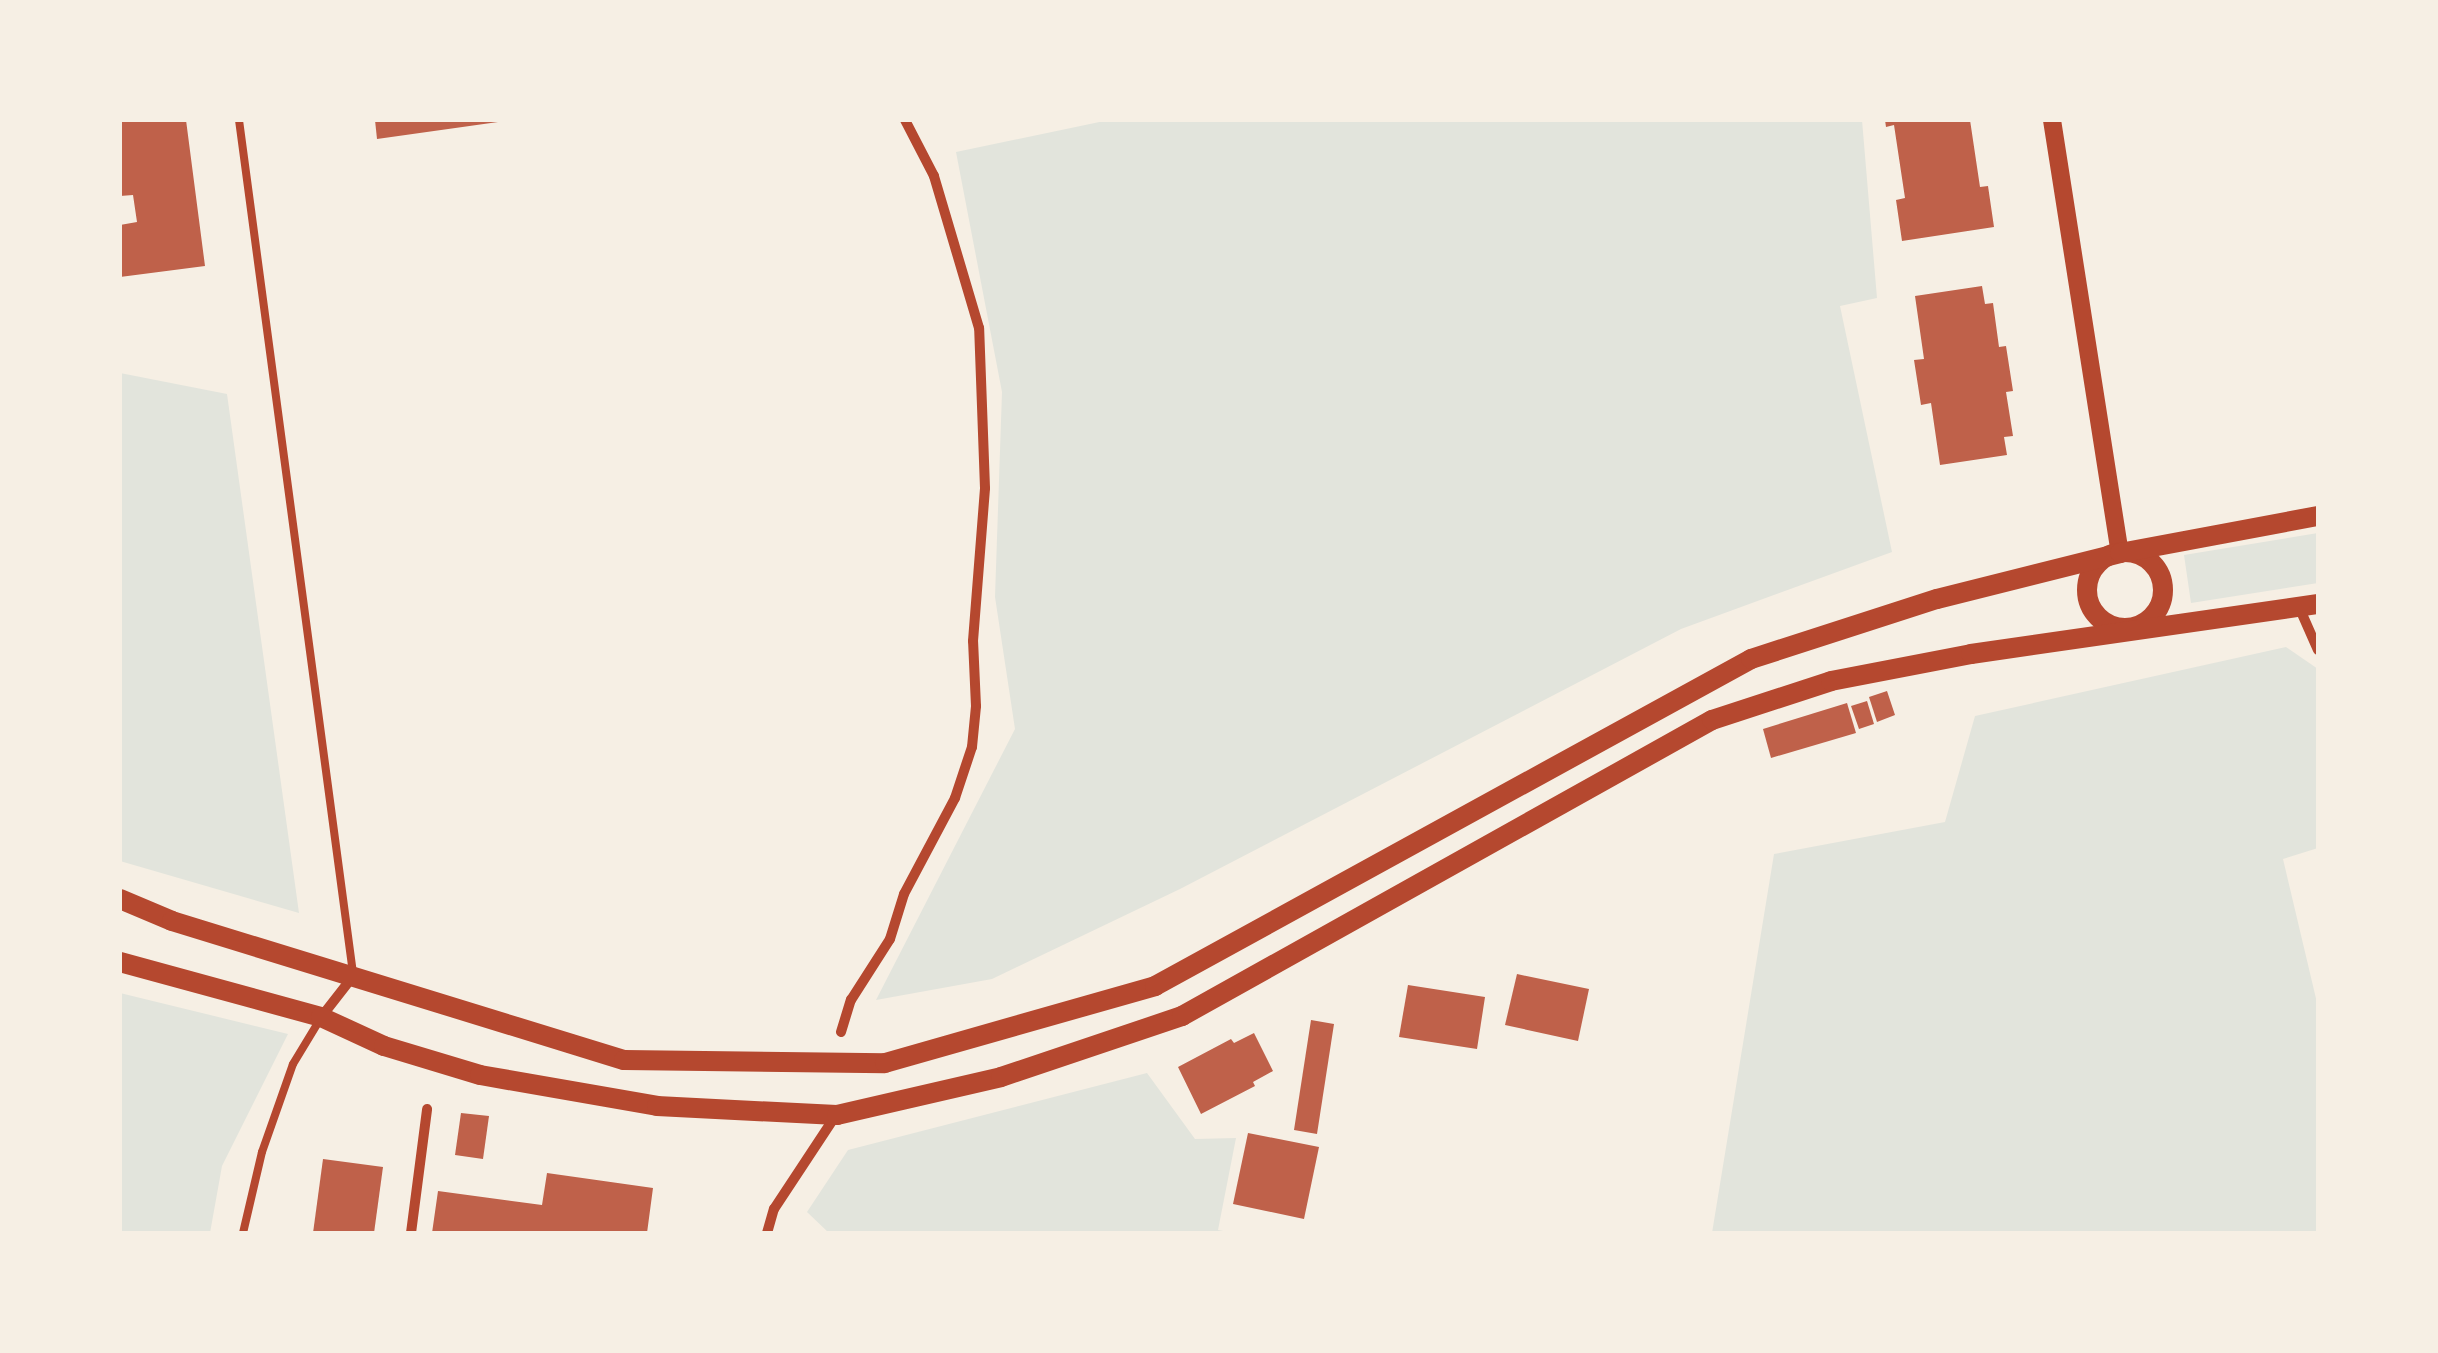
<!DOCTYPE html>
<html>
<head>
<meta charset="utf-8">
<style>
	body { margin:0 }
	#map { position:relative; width:2438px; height:1353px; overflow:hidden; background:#f6efe4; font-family:"Roboto Condensed",sans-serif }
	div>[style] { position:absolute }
	.green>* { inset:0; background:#e2e4dc }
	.building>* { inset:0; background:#bf614a }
	.service>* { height:8px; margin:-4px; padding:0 4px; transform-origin:4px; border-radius:4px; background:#b5482f }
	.minor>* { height:10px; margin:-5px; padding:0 5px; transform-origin:5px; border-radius:5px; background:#b5482f }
	.tertiary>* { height:18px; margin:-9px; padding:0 9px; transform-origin:9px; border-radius:9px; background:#b5482f }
	.secondary>* { height:20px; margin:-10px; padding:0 10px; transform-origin:10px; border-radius:10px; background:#b5482f }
	.secondary>.ring { margin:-10px; padding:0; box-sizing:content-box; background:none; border:20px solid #b5482f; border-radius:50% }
	span { translate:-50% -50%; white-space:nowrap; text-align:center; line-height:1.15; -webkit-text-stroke:10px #f6efe4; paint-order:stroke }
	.frame { position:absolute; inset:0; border:122px solid #f6efe4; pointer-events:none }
</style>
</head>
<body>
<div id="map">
	<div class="green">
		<i style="clip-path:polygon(1109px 120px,1862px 120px,1877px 298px,1840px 306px,1892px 552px,1681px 629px,1180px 889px,992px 979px,876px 1000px,1015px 729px,995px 597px,1002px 392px,956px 152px)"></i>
		<i style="clip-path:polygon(120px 373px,227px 394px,299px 913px,120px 861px)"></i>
		<i style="clip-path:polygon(2318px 533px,2318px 583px,2191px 603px,2184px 555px)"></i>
		<i style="clip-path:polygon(2286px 647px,2318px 669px,2318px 848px,2283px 859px,2318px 1007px,2318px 1233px,1712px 1233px,1774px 854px,1945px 822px,1975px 716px)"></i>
		<i style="clip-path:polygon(120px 993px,288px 1034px,222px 1166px,210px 1233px,120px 1233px)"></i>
		<i style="clip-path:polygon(1147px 1073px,1195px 1139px,1236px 1138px,1218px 1230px,1234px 1233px,829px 1233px,807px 1212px,848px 1150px)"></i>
	</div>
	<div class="building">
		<i style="clip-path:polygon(120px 120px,186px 120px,205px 266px,120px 277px,120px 225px,137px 222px,133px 195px,120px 196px)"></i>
		<i style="clip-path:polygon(375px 120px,497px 120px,498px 122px,377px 139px)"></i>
		<i style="clip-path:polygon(1885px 120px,1970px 120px,1980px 187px,1988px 186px,1994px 227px,1902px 241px,1896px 200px,1905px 198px,1894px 125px,1886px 127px)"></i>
		<i style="clip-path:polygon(1982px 286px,1985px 304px,1993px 303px,1999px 347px,2006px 346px,2013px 391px,2006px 392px,2013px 436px,2004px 437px,2007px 455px,1940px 465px,1931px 403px,1921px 405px,1914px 360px,1924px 359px,1915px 296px)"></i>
		<i style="clip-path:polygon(1887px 691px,1895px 715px,1877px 722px,1869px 697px)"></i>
		<i style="clip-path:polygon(1867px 701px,1874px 724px,1859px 729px,1851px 706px)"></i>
		<i style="clip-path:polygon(1847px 703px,1856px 733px,1771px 758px,1763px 729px)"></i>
		<i style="clip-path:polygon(1517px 974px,1589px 989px,1578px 1041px,1505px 1025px)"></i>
		<i style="clip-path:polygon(1408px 985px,1485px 997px,1477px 1049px,1399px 1037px)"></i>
		<i style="clip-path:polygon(1311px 1020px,1334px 1024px,1317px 1134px,1294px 1130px)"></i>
		<i style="clip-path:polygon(1254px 1033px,1273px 1071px,1253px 1082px,1255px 1086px,1201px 1114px,1178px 1067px,1231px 1039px,1234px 1043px)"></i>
		<i style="clip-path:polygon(461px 1113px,489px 1116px,483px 1159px,455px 1155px)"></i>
		<i style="clip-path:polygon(1248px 1133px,1319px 1147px,1304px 1219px,1233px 1204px)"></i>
		<i style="clip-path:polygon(323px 1159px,383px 1167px,374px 1233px,313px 1233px)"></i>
		<i style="clip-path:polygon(547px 1173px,653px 1188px,647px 1233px,432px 1233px,438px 1191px,542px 1205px)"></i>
	</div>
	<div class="service">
		<i style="left:239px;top:120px;width:861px;rotate:82.39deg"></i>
		<i style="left:243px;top:1233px;width:83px;rotate:-76.8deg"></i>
		<i style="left:262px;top:1152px;width:93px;rotate:-70.6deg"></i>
		<i style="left:293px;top:1064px;width:50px;rotate:-58.8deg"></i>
	</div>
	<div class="minor">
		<i style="left:2299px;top:607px;width:47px;rotate:66.2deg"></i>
		<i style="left:322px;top:1016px;width:52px;rotate:-52deg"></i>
		<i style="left:841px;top:1032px;width:34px;rotate:-73deg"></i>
		<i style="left:851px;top:1000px;width:72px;rotate:-57.4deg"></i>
		<i style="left:890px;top:939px;width:47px;rotate:-72.7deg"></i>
		<i style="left:904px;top:894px;width:109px;rotate:-62deg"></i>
		<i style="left:955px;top:798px;width:54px;rotate:-71.6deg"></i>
		<i style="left:972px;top:747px;width:41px;rotate:-84.4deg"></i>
		<i style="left:976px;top:706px;width:65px;rotate:-92.6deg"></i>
		<i style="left:973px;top:641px;width:153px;rotate:-85.5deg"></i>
		<i style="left:985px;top:488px;width:160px;rotate:-92.1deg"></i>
		<i style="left:979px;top:328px;width:159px;rotate:-106.5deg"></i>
		<i style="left:934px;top:176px;width:63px;rotate:-117.4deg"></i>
		<i style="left:411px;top:1233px;width:125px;rotate:-82.6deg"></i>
		<i style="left:767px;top:1233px;width:25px;rotate:-74deg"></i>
		<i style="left:774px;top:1209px;width:113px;rotate:-56.6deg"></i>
	</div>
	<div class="tertiary">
		<i style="left:2052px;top:120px;width:438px;rotate:81.1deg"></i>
	</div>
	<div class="secondary">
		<i class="ring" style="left:2087px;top:552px;width:56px;height:56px"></i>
		<i style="left:120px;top:899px;width:56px;rotate:22.9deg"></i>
		<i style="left:172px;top:921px;width:473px;rotate:17.1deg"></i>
		<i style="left:624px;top:1060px;width:261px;rotate:0.7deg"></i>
		<i style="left:885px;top:1063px;width:281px;rotate:-15.9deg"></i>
		<i style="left:1155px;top:986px;width:680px;rotate:-28.75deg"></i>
		<i style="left:1751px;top:659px;width:195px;rotate:-17.9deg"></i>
		<i style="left:1937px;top:599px;width:189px;rotate:-14.1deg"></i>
		<i style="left:2120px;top:553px;width:201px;rotate:-10.6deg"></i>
		<i style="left:120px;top:962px;width:208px;rotate:15.3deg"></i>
		<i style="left:321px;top:1017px;width:69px;rotate:24.7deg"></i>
		<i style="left:384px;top:1046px;width:100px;rotate:16.8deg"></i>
		<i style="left:480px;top:1075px;width:180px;rotate:9.9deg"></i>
		<i style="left:657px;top:1106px;width:180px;rotate:2.9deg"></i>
		<i style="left:837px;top:1115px;width:168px;rotate:-13deg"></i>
		<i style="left:1001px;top:1077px;width:191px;rotate:-18.6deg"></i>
		<i style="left:1182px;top:1016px;width:607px;rotate:-29.18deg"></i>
		<i style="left:1712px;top:720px;width:125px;rotate:-18.1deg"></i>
		<i style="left:1831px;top:681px;width:143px;rotate:-10.9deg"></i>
		<i style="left:1971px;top:654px;width:351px;rotate:-8.2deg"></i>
	</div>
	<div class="frame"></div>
</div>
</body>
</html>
